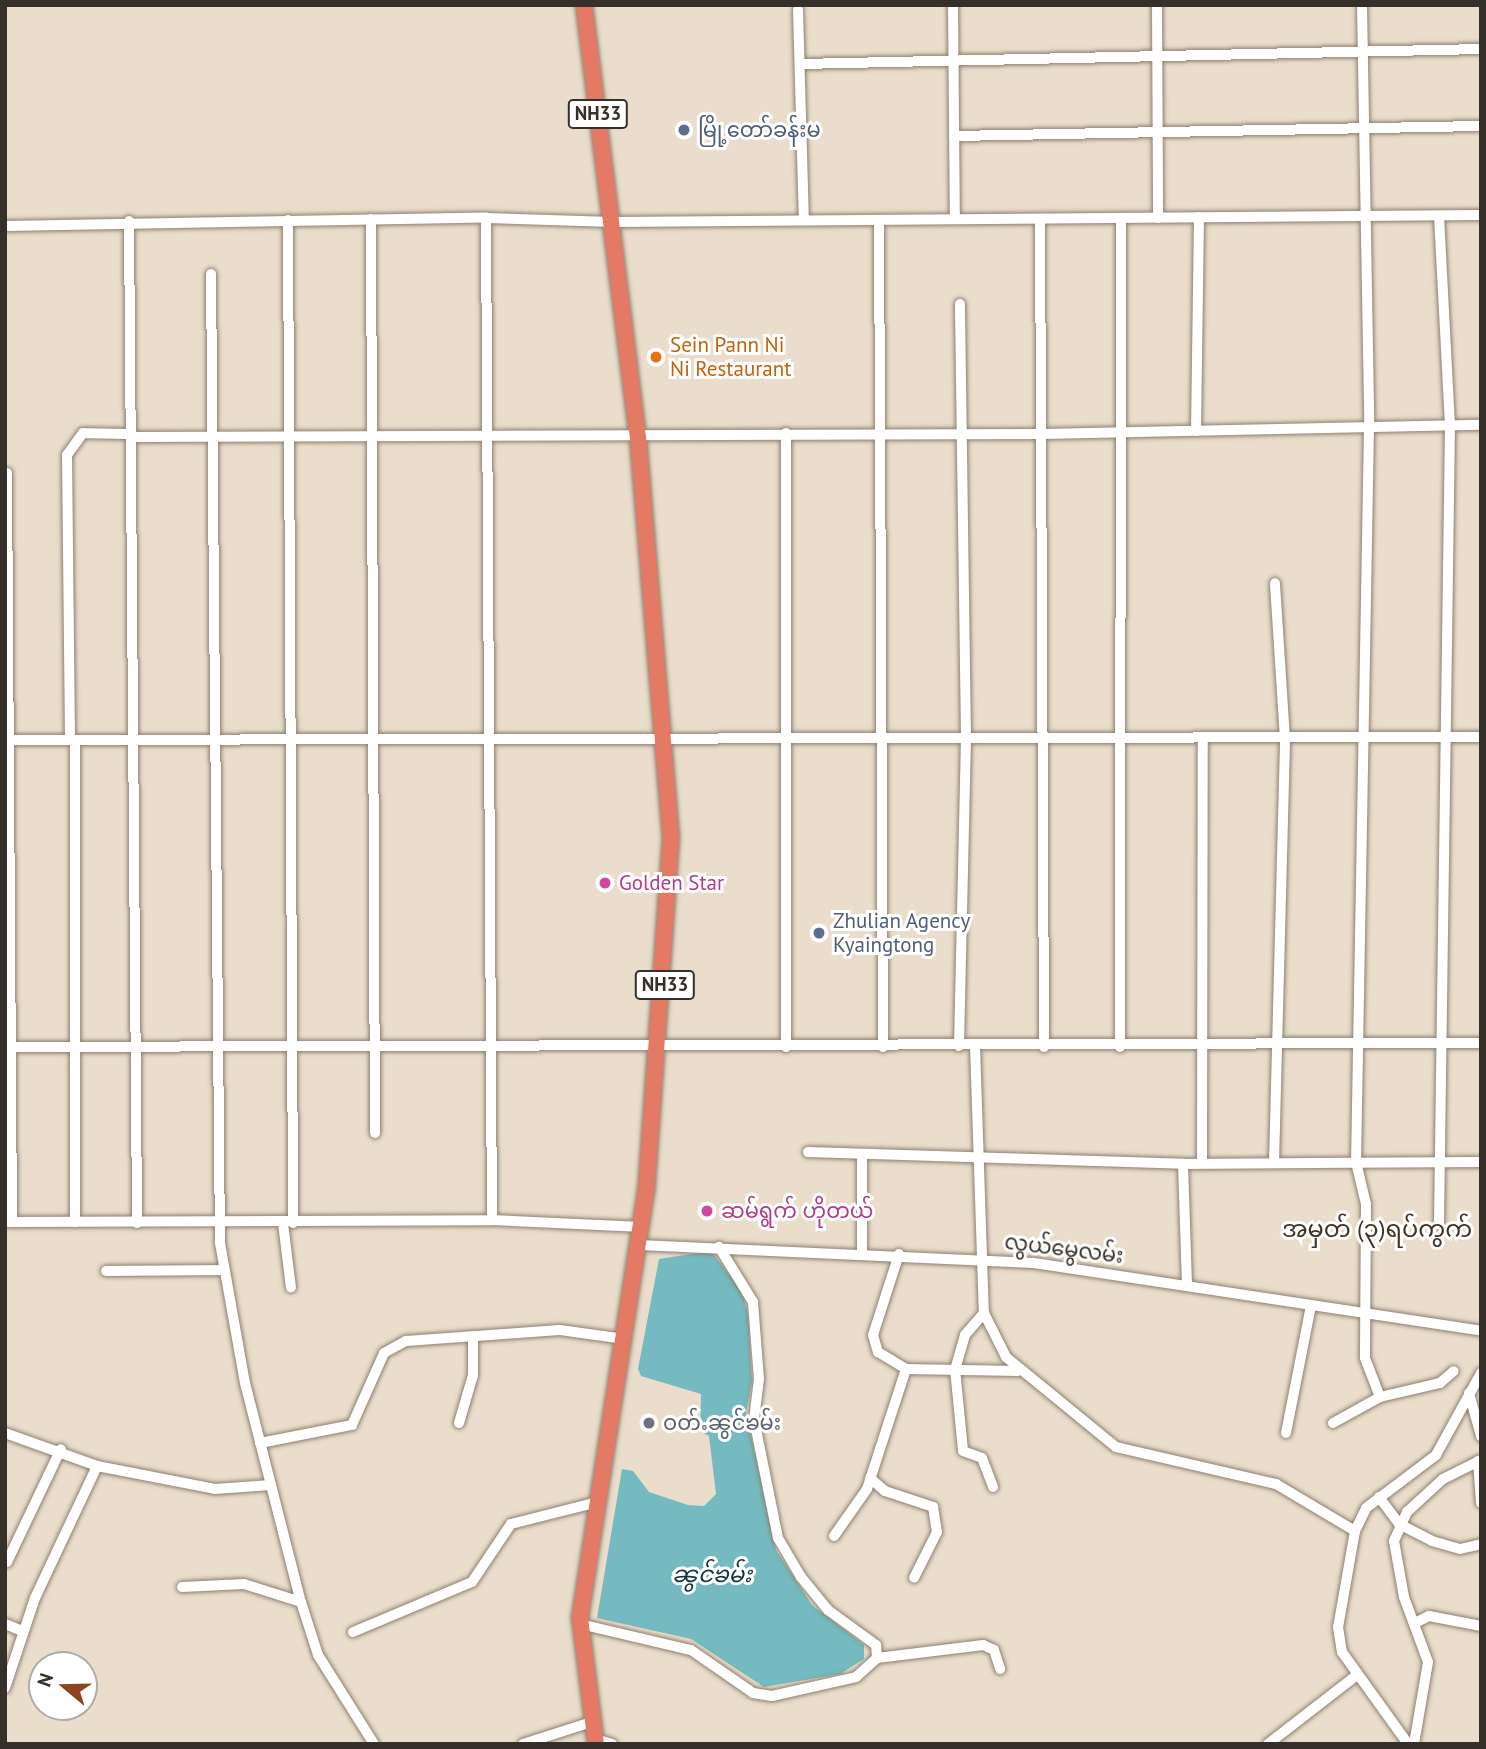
<!DOCTYPE html>
<html>
<head>
<meta charset="utf-8">
<style>
	body { margin:0 }
	#map { position:relative; width:1486px; height:1749px; overflow:hidden; background:#eaddcb; font-family:"PT Sans","Noto Sans Myanmar",sans-serif }
	div>[style] { position:absolute }
	.water>* { inset:0; background:#74bac0 }
	.roads { filter:drop-shadow(0 0 2px #8d8071) drop-shadow(0 0 2px #8d8071) }
	.minor>* { height:10px; margin:-5px; padding:0 5px; transform-origin:5px; border-radius:5px; background:#fff }
	.highway>* { height:16px; margin:-8px; padding:0 8px; transform-origin:8px; border-radius:8px; background:#e47a63 }
	.dots>* { width:19px; height:19px; translate:-50% -50%; box-sizing:border-box; border:4px solid #fff; border-radius:50% }
	span { translate:-50% -50%; white-space:nowrap; text-align:center; line-height:1.15; -webkit-text-stroke:6px #fff; paint-order:stroke }
	.shield-label span { padding:2px 5px; background:#fff; border:2px solid; border-radius:5px; -webkit-text-stroke-width:0 }
	.shield-label { font-size:19px; color:#353029; font-weight:700 }
	.service-label { font-size:21px; color:#4e5e75 }
	.left { translate:0 -50%; text-align:left }
	.food-label { font-size:21px; color:#c56008 }
	.hotel-label { font-size:21px; color:#b23c85 }
	.street-label { font-size:21px; color:#353029 }
	.worship-label { font-size:21px; color:#5b616d }
	.water-label { font-size:23px; color:#133639; font-style:italic }
	.quarter-label { font-size:24px; color:#3e3426 }
	.frame { position:absolute; inset:0; border:7px solid #353029; pointer-events:none }
	.north { position:absolute; left:28px; top:1651px; width:70px; height:70px; box-sizing:border-box; background:#fff; border:2px solid #aeaca9; border-radius:50%; rotate:289deg; font-size:19px; font-weight:700; line-height:28px; text-align:center; color:#353029 }
	.north::after { content:''; display:block; margin:auto; width:24px; height:32px; background:#8c4521; clip-path:polygon(50% 0,100% 100%,50% 72%,0 100%) }
</style>
</head>
<body>
<div id="map">
	<div class="water">
		<i style="clip-path:polygon(711px 1251px,742px 1291px,748px 1314px,752px 1381px,746px 1413px,776px 1550px,812px 1605px,864px 1645px,864px 1659px,840px 1674px,764px 1687px,691px 1639px,597px 1618px,622px 1469px,633px 1471px,649px 1492px,688px 1505px,704px 1506px,716px 1494px,709px 1436px,700px 1431px,701px 1394px,641px 1376px,638px 1369px,659px 1259px)"></i>
	</div>
	<div class="roads">
		<div class="minor">
			<i style="left:953px;top:5px;width:214px;rotate:89.5deg"></i>
			<i style="left:1157px;top:5px;width:213px;rotate:89.7deg"></i>
			<i style="left:1362px;top:5px;width:422px;rotate:89deg"></i>
			<i style="left:1369px;top:427px;width:735px;rotate:91.01deg"></i>
			<i style="left:1356px;top:1162px;width:43px;rotate:76.6deg"></i>
			<i style="left:1366px;top:1204px;width:154px;rotate:90.4deg"></i>
			<i style="left:1365px;top:1358px;width:42px;rotate:69deg"></i>
			<i style="left:798px;top:10px;width:210px;rotate:88.4deg"></i>
			<i style="left:800px;top:64px;width:681px;rotate:-1.26deg"></i>
			<i style="left:954px;top:136px;width:527px;rotate:-1.09deg"></i>
			<i style="left:1439px;top:216px;width:209px;rotate:87deg"></i>
			<i style="left:1450px;top:425px;width:799px;rotate:90.79deg"></i>
			<i style="left:486px;top:218px;width:1002px;rotate:89.66deg"></i>
			<i style="left:371px;top:219px;width:914px;rotate:89.75deg"></i>
			<i style="left:1040px;top:219px;width:828px;rotate:89.72deg"></i>
			<i style="left:288px;top:220px;width:1003px;rotate:89.71deg"></i>
			<i style="left:879px;top:220px;width:827px;rotate:89.72deg"></i>
			<i style="left:129px;top:221px;width:1002px;rotate:89.54deg"></i>
			<i style="left:5px;top:226px;width:481px;rotate:-1deg"></i>
			<i style="left:486px;top:218px;width:127px;rotate:1.8deg"></i>
			<i style="left:613px;top:222px;width:868px;rotate:-0.46deg"></i>
			<i style="left:211px;top:274px;width:969px;rotate:89.47deg"></i>
			<i style="left:220px;top:1243px;width:142px;rotate:79.9deg"></i>
			<i style="left:245px;top:1383px;width:226px;rotate:75.7deg"></i>
			<i style="left:301px;top:1602px;width:56px;rotate:72.2deg"></i>
			<i style="left:318px;top:1655px;width:105px;rotate:57.8deg"></i>
			<i style="left:1196px;top:431px;width:214px;rotate:-89.2deg"></i>
			<i style="left:786px;top:433px;width:614px;rotate:90deg"></i>
			<i style="left:133px;top:437px;width:909px;rotate:-0.19deg"></i>
			<i style="left:1042px;top:434px;width:439px;rotate:-1.2deg"></i>
			<i style="left:7px;top:473px;width:749px;rotate:89.62deg"></i>
			<i style="left:5px;top:740px;width:1476px;rotate:-0.12deg"></i>
			<i style="left:70px;top:740px;width:285px;rotate:-90.6deg"></i>
			<i style="left:67px;top:455px;width:27px;rotate:-54deg"></i>
			<i style="left:83px;top:433px;width:49px;rotate:1.2deg"></i>
			<i style="left:959px;top:1046px;width:308px;rotate:-88.7deg"></i>
			<i style="left:966px;top:738px;width:434px;rotate:-90.8deg"></i>
			<i style="left:975px;top:1046px;width:267px;rotate:88.1deg"></i>
			<i style="left:984px;top:1313px;width:49px;rotate:63.4deg"></i>
			<i style="left:1006px;top:1357px;width:142px;rotate:39.3deg"></i>
			<i style="left:1116px;top:1447px;width:164px;rotate:13deg"></i>
			<i style="left:1276px;top:1484px;width:92px;rotate:30.7deg"></i>
			<i style="left:1355px;top:1531px;width:97px;rotate:100deg"></i>
			<i style="left:1338px;top:1627px;width:25px;rotate:81deg"></i>
			<i style="left:1342px;top:1652px;width:113px;rotate:54.3deg"></i>
			<i style="left:5px;top:1047px;width:1476px;rotate:-0.16deg"></i>
			<i style="left:1120px;top:1047px;width:829px;rotate:-89.93deg"></i>
			<i style="left:808px;top:1152px;width:375px;rotate:1.8deg"></i>
			<i style="left:1183px;top:1164px;width:298px;rotate:-0.4deg"></i>
			<i style="left:862px;top:1154px;width:101px;rotate:90deg"></i>
			<i style="left:1202px;top:1163px;width:425px;rotate:-89.9deg"></i>
			<i style="left:1274px;top:1163px;width:424px;rotate:-88.5deg"></i>
			<i style="left:1285px;top:739px;width:156px;rotate:-93.7deg"></i>
			<i style="left:1183px;top:1164px;width:122px;rotate:88.1deg"></i>
			<i style="left:8px;top:1222px;width:484px;rotate:-0.2deg"></i>
			<i style="left:492px;top:1220px;width:150px;rotate:2.7deg"></i>
			<i style="left:75px;top:1222px;width:482px;rotate:-90deg"></i>
			<i style="left:283px;top:1223px;width:65px;rotate:83deg"></i>
			<i style="left:639px;top:1245px;width:395px;rotate:2.6deg"></i>
			<i style="left:1034px;top:1263px;width:452px;rotate:8.6deg"></i>
			<i style="left:899px;top:1254px;width:85px;rotate:107.8deg"></i>
			<i style="left:873px;top:1335px;width:18px;rotate:74deg"></i>
			<i style="left:878px;top:1352px;width:33px;rotate:31deg"></i>
			<i style="left:906px;top:1369px;width:112px;rotate:1deg"></i>
			<i style="left:106px;top:1271px;width:118px;rotate:-0.5deg"></i>
			<i style="left:984px;top:1313px;width:29px;rotate:131deg"></i>
			<i style="left:965px;top:1335px;width:35px;rotate:106deg"></i>
			<i style="left:955px;top:1369px;width:82px;rotate:84.4deg"></i>
			<i style="left:963px;top:1451px;width:20px;rotate:20deg"></i>
			<i style="left:982px;top:1458px;width:31px;rotate:69deg"></i>
			<i style="left:1469px;top:1393px;width:45px;rotate:74.4deg"></i>
			<i style="left:459px;top:1423px;width:50px;rotate:-73.7deg"></i>
			<i style="left:473px;top:1375px;width:39px;rotate:-90deg"></i>
			<i style="left:1333px;top:1423px;width:54px;rotate:-29deg"></i>
			<i style="left:1380px;top:1397px;width:62px;rotate:-13.1deg"></i>
			<i style="left:1440px;top:1383px;width:18px;rotate:-41deg"></i>
			<i style="left:5px;top:1433px;width:98px;rotate:19.7deg"></i>
			<i style="left:97px;top:1466px;width:120px;rotate:11deg"></i>
			<i style="left:215px;top:1489px;width:56px;rotate:-4.1deg"></i>
			<i style="left:1286px;top:1433px;width:130px;rotate:-78.9deg"></i>
			<i style="left:260px;top:1443px;width:94px;rotate:-11.1deg"></i>
			<i style="left:352px;top:1425px;width:79px;rotate:-66deg"></i>
			<i style="left:384px;top:1353px;width:25px;rotate:-29deg"></i>
			<i style="left:406px;top:1341px;width:154px;rotate:-4.1deg"></i>
			<i style="left:560px;top:1330px;width:65px;rotate:8deg"></i>
			<i style="left:1478px;top:1461px;width:42px;rotate:85.9deg"></i>
			<i style="left:870px;top:1478px;width:20px;rotate:41deg"></i>
			<i style="left:885px;top:1491px;width:51px;rotate:18.4deg"></i>
			<i style="left:933px;top:1507px;width:25px;rotate:81deg"></i>
			<i style="left:937px;top:1532px;width:51px;rotate:116.6deg"></i>
			<i style="left:1379px;top:1497px;width:34px;rotate:53deg"></i>
			<i style="left:1399px;top:1524px;width:37px;rotate:27deg"></i>
			<i style="left:1432px;top:1541px;width:29px;rotate:16deg"></i>
			<i style="left:1460px;top:1549px;width:22px;rotate:-13deg"></i>
			<i style="left:1355px;top:1531px;width:25px;rotate:-64deg"></i>
			<i style="left:1366px;top:1508px;width:88px;rotate:-37.1deg"></i>
			<i style="left:1436px;top:1455px;width:94px;rotate:-61.2deg"></i>
			<i style="left:834px;top:1536px;width:57px;rotate:-54.9deg"></i>
			<i style="left:867px;top:1489px;width:126px;rotate:-72deg"></i>
			<i style="left:7px;top:1562px;width:125px;rotate:-64.5deg"></i>
			<i style="left:182px;top:1587px;width:62px;rotate:-2.8deg"></i>
			<i style="left:244px;top:1584px;width:60px;rotate:17.5deg"></i>
			<i style="left:1415px;top:1623px;width:16px;rotate:-27deg"></i>
			<i style="left:1429px;top:1616px;width:53px;rotate:10.9deg"></i>
			<i style="left:5px;top:1624px;width:18px;rotate:22deg"></i>
			<i style="left:580px;top:1624px;width:114px;rotate:13.2deg"></i>
			<i style="left:691px;top:1650px;width:75px;rotate:34.7deg"></i>
			<i style="left:753px;top:1693px;width:19px;rotate:9deg"></i>
			<i style="left:772px;top:1696px;width:86px;rotate:-12.7deg"></i>
			<i style="left:856px;top:1677px;width:28px;rotate:-42deg"></i>
			<i style="left:877px;top:1658px;width:13px;rotate:-94deg"></i>
			<i style="left:876px;top:1645px;width:59px;rotate:-143.9deg"></i>
			<i style="left:828px;top:1610px;width:43px;rotate:-129.3deg"></i>
			<i style="left:801px;top:1577px;width:45px;rotate:-120.5deg"></i>
			<i style="left:778px;top:1538px;width:121px;rotate:-101.4deg"></i>
			<i style="left:754px;top:1419px;width:40px;rotate:-82.9deg"></i>
			<i style="left:759px;top:1379px;width:77px;rotate:-94.5deg"></i>
			<i style="left:753px;top:1302px;width:65px;rotate:-121.7deg"></i>
			<i style="left:353px;top:1632px;width:129px;rotate:-22.8deg"></i>
			<i style="left:472px;top:1582px;width:70px;rotate:-56.1deg"></i>
			<i style="left:511px;top:1524px;width:90px;rotate:-14.2deg"></i>
			<i style="left:877px;top:1658px;width:107px;rotate:-7deg"></i>
			<i style="left:983px;top:1645px;width:12px;rotate:24deg"></i>
			<i style="left:994px;top:1650px;width:20px;rotate:72deg"></i>
			<i style="left:5px;top:1688px;width:95px;rotate:-71.6deg"></i>
			<i style="left:35px;top:1598px;width:146px;rotate:-64.8deg"></i>
			<i style="left:595px;top:1739px;width:18px;rotate:16deg"></i>
			<i style="left:523px;top:1744px;width:72px;rotate:-17.7deg"></i>
			<i style="left:1268px;top:1744px;width:113px;rotate:-37.8deg"></i>
			<i style="left:1414px;top:1744px;width:83px;rotate:-80.3deg"></i>
			<i style="left:1428px;top:1662px;width:69px;rotate:-110.3deg"></i>
			<i style="left:1404px;top:1597px;width:57px;rotate:-100.1deg"></i>
			<i style="left:1394px;top:1541px;width:32px;rotate:-66deg"></i>
			<i style="left:1407px;top:1512px;width:49px;rotate:-42.5deg"></i>
			<i style="left:1443px;top:1479px;width:42px;rotate:-26.6deg"></i>
		</div>
		<div class="highway">
			<i style="left:584px;top:5px;width:435px;rotate:82.9deg"></i>
			<i style="left:638px;top:437px;width:401px;rotate:85.3deg"></i>
			<i style="left:671px;top:837px;width:355px;rotate:94deg"></i>
			<i style="left:646px;top:1191px;width:432px;rotate:98.8deg"></i>
			<i style="left:580px;top:1618px;width:127px;rotate:82.8deg"></i>
		</div>
	</div>
	<div class="dots">
		<i style="left:684px;top:130px;background:#5c6f8a"></i>
		<i style="left:656px;top:357px;background:#e8710a"></i>
		<i style="left:605px;top:883px;background:#d1479c"></i>
		<i style="left:819px;top:933px;background:#5c6f8a"></i>
		<i style="left:707px;top:1211px;background:#d1479c"></i>
		<i style="left:649px;top:1423px;background:#6b7280"></i>
	</div>
	<div class="shield-label">
		<span style="left:598px;top:114px">NH33</span>
		<span style="left:665px;top:985px">NH33</span>
	</div>
	<div class="service-label">
		<span class="left" style="left:698px;top:130px">မြို့တော်ခန်းမ</span>
		<span class="left" style="left:833px;top:933px">Zhulian Agency<br>Kyaingtong</span>
	</div>
	<div class="food-label">
		<span class="left" style="left:670px;top:357px">Sein Pann Ni<br>Ni Restaurant</span>
	</div>
	<div class="hotel-label">
		<span class="left" style="left:619px;top:883px">Golden Star</span>
		<span class="left" style="left:721px;top:1211px">ဆမ်ရွက် ဟိုတယ်</span>
	</div>
	<div class="street-label">
		<span style="left:1064px;top:1249px;rotate:7deg">လွယ်မွေလမ်း</span>
	</div>
	<div class="worship-label">
		<span class="left" style="left:663px;top:1423px">ဝတ်ႉၼွင်ၶမ်း</span>
	</div>
	<div class="water-label">
		<span style="left:712px;top:1574px">ၼွင်ၶမ်း</span>
	</div>
	<div class="quarter-label">
		<span style="left:1377px;top:1229px">အမှတ် (၃)ရပ်ကွက်</span>
	</div>
	<div class="frame"></div>
	<div class="north">N</div>
</div>
</body>
</html>
